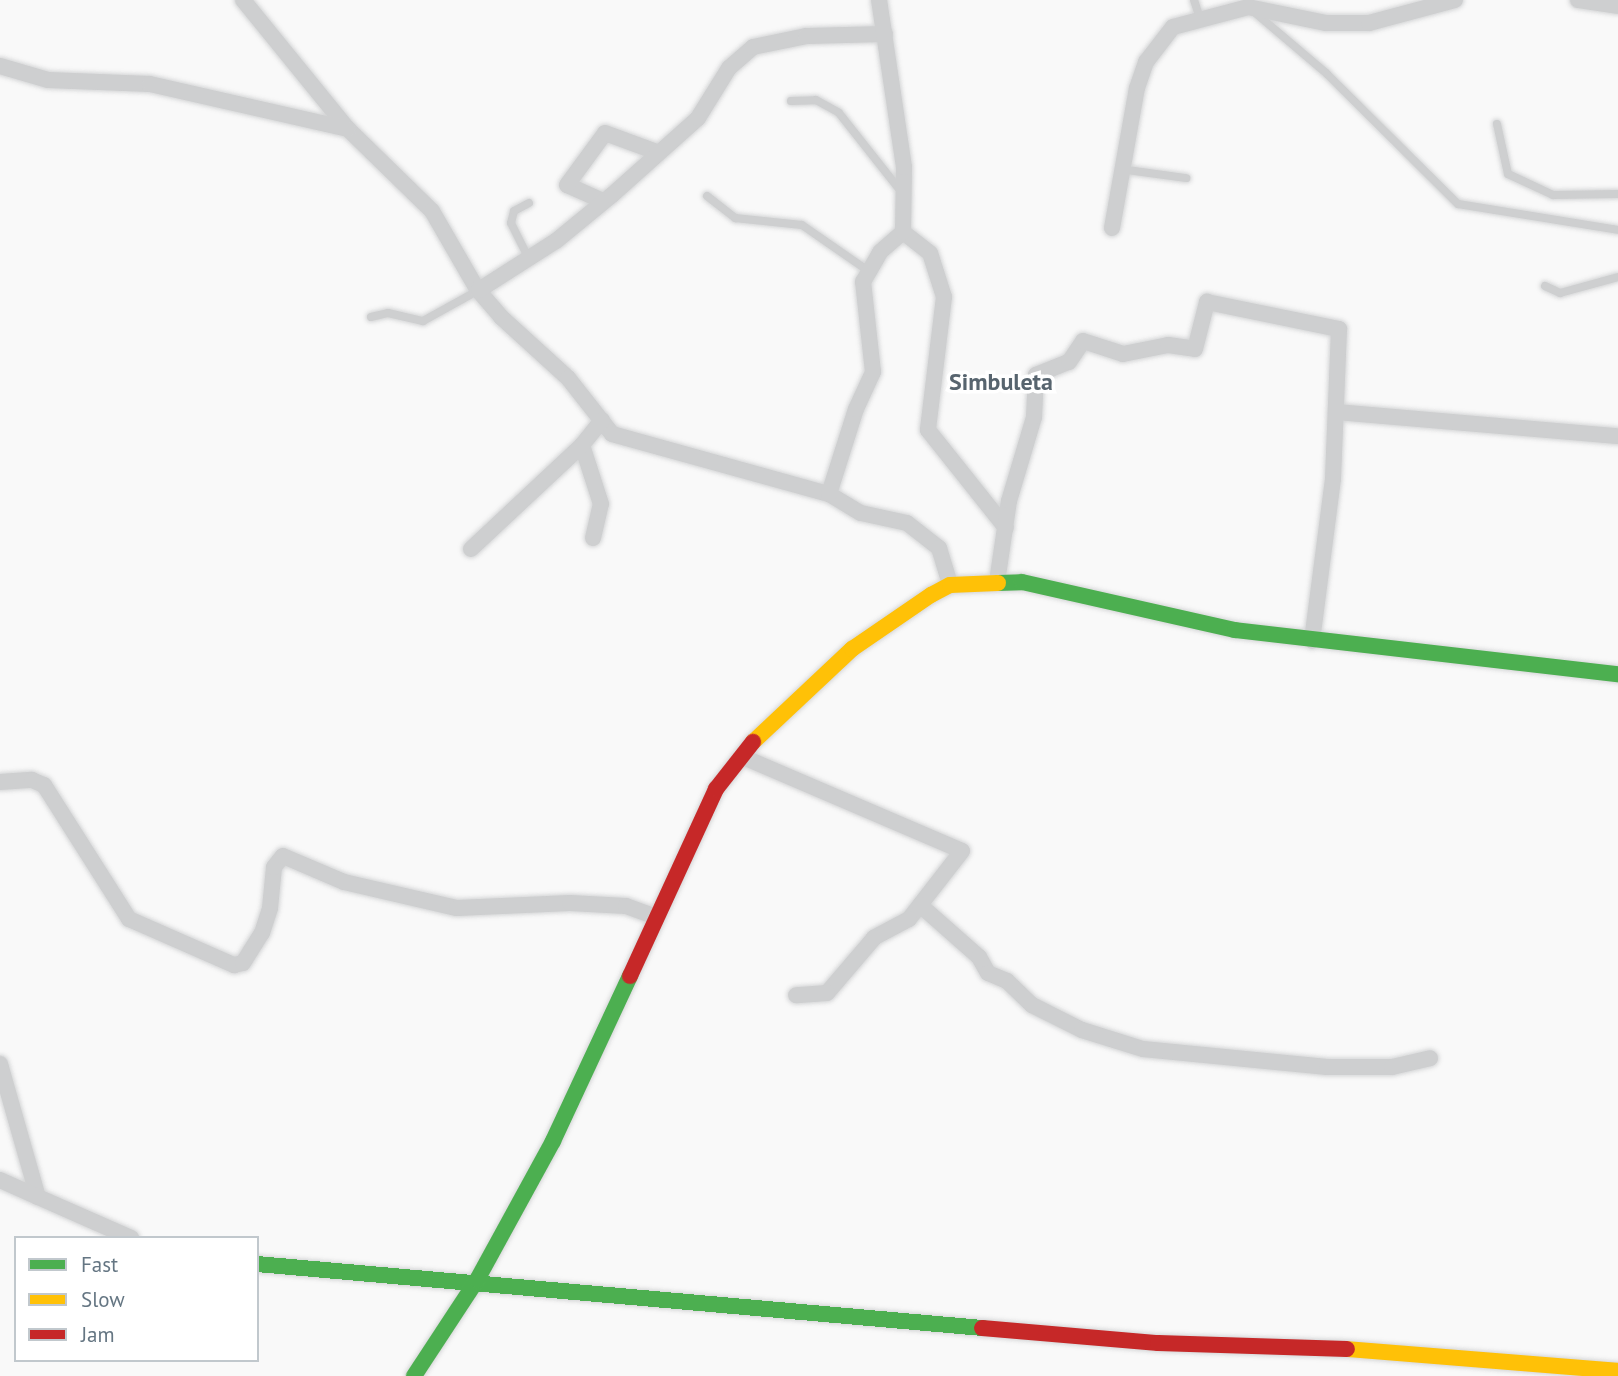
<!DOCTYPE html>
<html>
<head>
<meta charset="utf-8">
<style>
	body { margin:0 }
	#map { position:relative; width:1618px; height:1376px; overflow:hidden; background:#f9f9f9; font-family:"PT Sans",sans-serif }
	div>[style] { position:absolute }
	.roads { filter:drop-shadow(0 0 2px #d5d6d7) drop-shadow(0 0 2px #d5d6d7) }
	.lane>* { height:8px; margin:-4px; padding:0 4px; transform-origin:4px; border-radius:4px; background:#cecfd0 }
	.street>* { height:16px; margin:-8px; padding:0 8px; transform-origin:8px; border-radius:8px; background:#cecfd0 }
	.fast>* { height:16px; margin:-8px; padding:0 8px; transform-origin:8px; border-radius:8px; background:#4caf50 }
	.slow>* { height:16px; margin:-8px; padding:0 8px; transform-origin:8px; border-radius:8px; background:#ffc107 }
	.jam>* { height:16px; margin:-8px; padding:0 8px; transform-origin:8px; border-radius:8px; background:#c62828 }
	span { translate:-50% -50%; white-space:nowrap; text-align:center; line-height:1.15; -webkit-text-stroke:7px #fff; paint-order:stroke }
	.quarter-label { font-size:24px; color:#57646e; font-weight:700 }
	.legend { position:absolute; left:14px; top:1236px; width:245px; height:126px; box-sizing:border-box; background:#fff; border:2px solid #c1c8cd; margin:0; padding:9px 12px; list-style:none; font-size:21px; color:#657683 }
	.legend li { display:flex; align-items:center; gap:14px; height:35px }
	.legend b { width:35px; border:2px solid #c1c8cd }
</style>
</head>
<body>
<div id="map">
	<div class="roads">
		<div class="lane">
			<i style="left:1194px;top:0;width:19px;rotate:72deg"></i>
			<i style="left:1253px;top:11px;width:96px;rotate:40.3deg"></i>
			<i style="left:1326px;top:73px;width:186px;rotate:44.8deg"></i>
			<i style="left:1458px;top:204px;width:162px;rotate:9.2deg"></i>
			<i style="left:791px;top:101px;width:25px;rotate:-2deg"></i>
			<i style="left:816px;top:100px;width:26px;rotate:29deg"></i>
			<i style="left:839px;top:113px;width:103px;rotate:51.7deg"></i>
			<i style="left:1497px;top:124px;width:51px;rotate:77.6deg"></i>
			<i style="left:1508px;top:174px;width:50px;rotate:25deg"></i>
			<i style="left:1553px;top:195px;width:65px;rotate:-0.9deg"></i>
			<i style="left:1120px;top:169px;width:67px;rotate:7.8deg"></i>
			<i style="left:707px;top:196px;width:36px;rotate:38deg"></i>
			<i style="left:735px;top:218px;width:67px;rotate:6deg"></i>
			<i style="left:802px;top:225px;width:79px;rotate:34.7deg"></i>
			<i style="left:529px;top:259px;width:40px;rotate:-116.6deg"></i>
			<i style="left:511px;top:223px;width:12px;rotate:-76deg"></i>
			<i style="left:514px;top:211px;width:17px;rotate:-28deg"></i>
			<i style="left:1545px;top:286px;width:17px;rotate:25deg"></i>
			<i style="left:1560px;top:293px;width:60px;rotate:-15.4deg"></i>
			<i style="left:371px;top:317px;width:17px;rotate:-13deg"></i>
			<i style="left:388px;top:313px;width:36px;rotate:13deg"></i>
			<i style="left:423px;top:321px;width:64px;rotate:-29deg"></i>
		</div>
		<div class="street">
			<i style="left:243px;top:0;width:166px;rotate:50.9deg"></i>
			<i style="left:348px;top:129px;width:117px;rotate:44.3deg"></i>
			<i style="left:432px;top:211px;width:90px;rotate:60deg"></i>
			<i style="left:477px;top:289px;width:37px;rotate:49deg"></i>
			<i style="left:501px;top:317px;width:91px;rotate:42.3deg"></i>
			<i style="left:568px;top:378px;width:71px;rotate:51.8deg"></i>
			<i style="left:612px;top:434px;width:225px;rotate:15.5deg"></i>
			<i style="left:829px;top:494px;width:37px;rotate:31deg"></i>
			<i style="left:861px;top:513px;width:47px;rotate:12.3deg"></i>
			<i style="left:907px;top:523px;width:41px;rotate:38deg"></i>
			<i style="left:939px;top:548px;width:39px;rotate:73deg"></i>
			<i style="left:1578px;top:0;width:40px;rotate:8.5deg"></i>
			<i style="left:0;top:66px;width:50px;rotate:16.3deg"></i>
			<i style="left:48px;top:80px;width:102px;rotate:2.2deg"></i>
			<i style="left:150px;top:84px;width:203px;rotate:12.8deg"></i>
			<i style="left:603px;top:201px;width:39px;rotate:-156deg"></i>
			<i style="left:567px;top:185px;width:64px;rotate:-53.8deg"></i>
			<i style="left:605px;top:133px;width:55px;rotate:20.1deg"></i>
			<i style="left:1112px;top:228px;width:142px;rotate:-79.9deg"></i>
			<i style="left:1137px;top:88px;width:28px;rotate:-71deg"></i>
			<i style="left:1146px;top:62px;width:44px;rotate:-52.4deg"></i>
			<i style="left:1173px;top:27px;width:78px;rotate:-14.9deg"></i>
			<i style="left:1248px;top:7px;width:80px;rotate:11.6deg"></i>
			<i style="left:1326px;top:23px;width:43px"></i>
			<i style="left:1369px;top:23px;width:89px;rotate:-15deg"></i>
			<i style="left:903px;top:232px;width:34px;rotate:38deg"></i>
			<i style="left:930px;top:253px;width:46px;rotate:72.3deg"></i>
			<i style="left:944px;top:297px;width:134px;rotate:96.9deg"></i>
			<i style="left:928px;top:430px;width:125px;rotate:51.5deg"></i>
			<i style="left:479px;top:290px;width:91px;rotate:-32.5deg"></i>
			<i style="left:556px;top:241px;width:72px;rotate:-39.4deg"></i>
			<i style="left:612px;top:195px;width:115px;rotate:-41.8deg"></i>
			<i style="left:698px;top:118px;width:59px;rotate:-58.2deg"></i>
			<i style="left:729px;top:68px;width:32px;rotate:-41deg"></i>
			<i style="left:753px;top:47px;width:54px;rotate:-11.7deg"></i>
			<i style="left:806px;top:36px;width:79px;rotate:-1.5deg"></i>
			<i style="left:1336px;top:412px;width:283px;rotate:4.9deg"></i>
			<i style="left:829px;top:494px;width:89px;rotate:-72.4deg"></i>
			<i style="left:856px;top:409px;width:41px;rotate:-65.3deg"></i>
			<i style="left:873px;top:372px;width:91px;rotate:-96.3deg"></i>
			<i style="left:863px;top:282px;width:34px;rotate:-60deg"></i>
			<i style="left:880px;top:252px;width:30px;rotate:-41deg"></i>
			<i style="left:903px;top:232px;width:65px;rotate:-89.1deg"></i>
			<i style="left:904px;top:167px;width:169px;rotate:-98.5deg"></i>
			<i style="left:593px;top:538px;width:35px;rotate:-77deg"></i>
			<i style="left:601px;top:504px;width:62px;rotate:-107.9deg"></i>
			<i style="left:582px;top:445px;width:32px;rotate:-51deg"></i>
			<i style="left:471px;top:549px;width:152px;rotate:-43.1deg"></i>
			<i style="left:997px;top:582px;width:82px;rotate:-81.6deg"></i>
			<i style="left:1009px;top:501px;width:88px;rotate:-73.4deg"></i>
			<i style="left:1034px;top:417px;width:42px;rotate:-87.3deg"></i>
			<i style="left:1036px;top:375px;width:35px;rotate:-22deg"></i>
			<i style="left:1069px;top:362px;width:25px;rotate:-56deg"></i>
			<i style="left:1083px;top:341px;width:42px;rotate:18deg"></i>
			<i style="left:1123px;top:354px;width:46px;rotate:-11.3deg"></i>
			<i style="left:1168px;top:345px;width:27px;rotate:8deg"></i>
			<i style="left:1195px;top:349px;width:49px;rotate:-75.7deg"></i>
			<i style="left:1207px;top:302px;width:135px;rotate:11.6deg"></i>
			<i style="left:1339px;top:329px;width:150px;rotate:92.3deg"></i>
			<i style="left:1333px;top:479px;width:163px;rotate:97.4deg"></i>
			<i style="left:743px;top:757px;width:238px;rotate:23.2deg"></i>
			<i style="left:962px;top:851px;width:86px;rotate:127.9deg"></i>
			<i style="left:909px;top:919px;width:40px;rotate:152deg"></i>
			<i style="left:874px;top:938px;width:72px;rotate:130.5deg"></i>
			<i style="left:827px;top:993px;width:31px;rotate:176deg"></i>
			<i style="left:0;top:782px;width:32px;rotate:-4deg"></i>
			<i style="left:32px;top:780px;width:13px;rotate:23deg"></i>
			<i style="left:44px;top:785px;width:159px;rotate:57.6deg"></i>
			<i style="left:129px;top:919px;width:115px;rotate:23.7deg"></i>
			<i style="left:234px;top:965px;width:9px;rotate:-13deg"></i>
			<i style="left:243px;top:963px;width:36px;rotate:-58deg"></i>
			<i style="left:262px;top:933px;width:26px;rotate:-72deg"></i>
			<i style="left:270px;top:908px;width:41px;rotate:-84.4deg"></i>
			<i style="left:274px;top:867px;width:14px;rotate:-51deg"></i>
			<i style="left:283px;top:856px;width:66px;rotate:23.1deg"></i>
			<i style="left:344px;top:882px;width:116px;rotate:13deg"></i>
			<i style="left:457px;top:908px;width:113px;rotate:-2.5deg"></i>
			<i style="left:570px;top:903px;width:56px;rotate:3.1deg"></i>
			<i style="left:626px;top:906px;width:30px;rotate:20deg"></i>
			<i style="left:920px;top:905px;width:79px;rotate:41.4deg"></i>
			<i style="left:979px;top:957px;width:18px;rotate:61deg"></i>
			<i style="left:988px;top:973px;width:21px;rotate:23deg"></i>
			<i style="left:1007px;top:981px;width:35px;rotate:44deg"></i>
			<i style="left:1032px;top:1005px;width:56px;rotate:26.6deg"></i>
			<i style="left:1082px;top:1030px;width:64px;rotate:17.3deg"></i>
			<i style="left:1143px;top:1049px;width:185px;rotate:5.6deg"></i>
			<i style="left:1327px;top:1067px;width:65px"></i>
			<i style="left:1392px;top:1067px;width:39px;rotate:-13deg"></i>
			<i style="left:0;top:1064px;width:138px;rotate:74.1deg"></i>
			<i style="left:38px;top:1197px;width:102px;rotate:23.8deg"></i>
			<i style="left:0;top:1180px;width:42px;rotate:24.1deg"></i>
		</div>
		<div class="fast">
			<i style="left:998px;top:583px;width:24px;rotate:-2deg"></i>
			<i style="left:1022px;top:582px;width:218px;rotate:12.7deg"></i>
			<i style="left:1235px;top:630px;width:386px;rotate:6.6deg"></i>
			<i style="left:257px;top:1264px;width:728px;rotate:5.04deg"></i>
			<i style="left:414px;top:1376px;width:115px;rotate:-56.7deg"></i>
			<i style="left:477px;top:1280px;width:158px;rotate:-61.3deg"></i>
			<i style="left:553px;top:1141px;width:182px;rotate:-65deg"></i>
		</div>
		<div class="slow">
			<i style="left:753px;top:742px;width:136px;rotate:-43.2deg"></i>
			<i style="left:852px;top:649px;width:96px;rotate:-34.4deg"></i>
			<i style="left:931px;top:595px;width:21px;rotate:-28deg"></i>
			<i style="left:950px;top:585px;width:48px;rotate:-2.4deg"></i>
			<i style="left:1347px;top:1349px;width:272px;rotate:4.6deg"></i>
		</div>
		<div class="jam">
			<i style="left:630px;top:976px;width:206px;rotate:-65.3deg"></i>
			<i style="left:716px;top:789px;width:60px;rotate:-51.8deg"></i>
			<i style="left:982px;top:1328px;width:177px;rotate:4.9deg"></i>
			<i style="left:1158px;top:1343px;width:189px;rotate:1.8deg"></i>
		</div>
	</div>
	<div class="quarter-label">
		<span style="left:1001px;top:382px">Simbuleta</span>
	</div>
	<ul class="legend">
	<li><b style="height:9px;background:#4caf50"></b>Fast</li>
	<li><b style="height:9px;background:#ffc107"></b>Slow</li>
	<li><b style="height:9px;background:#c62828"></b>Jam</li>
	</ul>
</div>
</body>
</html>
